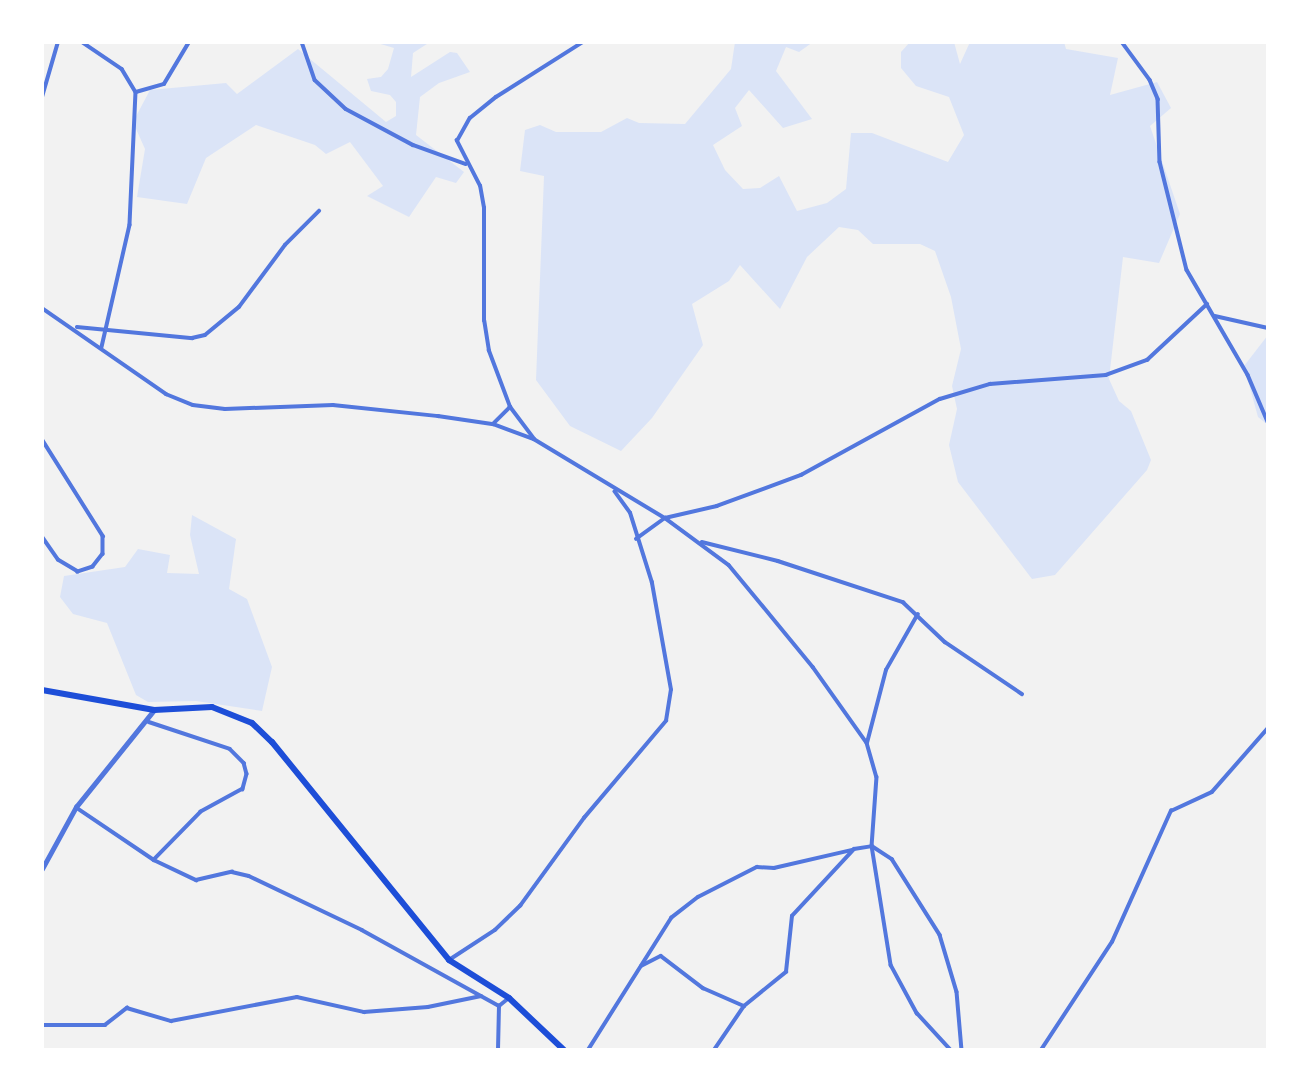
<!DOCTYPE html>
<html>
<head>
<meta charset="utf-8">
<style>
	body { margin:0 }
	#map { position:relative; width:1310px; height:1092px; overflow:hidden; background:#f2f2f2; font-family:Spectral,serif }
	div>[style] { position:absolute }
	.green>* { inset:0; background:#dbe4f7 }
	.minor>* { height:3.5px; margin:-1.75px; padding:0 1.75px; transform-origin:1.75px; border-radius:1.75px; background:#5277de }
	.tertiary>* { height:4.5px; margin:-2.25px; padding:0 2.25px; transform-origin:2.25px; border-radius:2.25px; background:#5277de }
	.trunk>* { height:6px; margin:-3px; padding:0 3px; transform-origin:3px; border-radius:3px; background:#1d4ed8 }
	span { translate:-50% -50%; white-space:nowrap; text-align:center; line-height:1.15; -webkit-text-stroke:7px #fff; paint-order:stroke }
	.frame { position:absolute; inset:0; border:44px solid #fff; pointer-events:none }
</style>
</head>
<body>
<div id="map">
	<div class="green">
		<i style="clip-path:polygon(374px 42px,430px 42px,413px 53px,411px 77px,450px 52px,457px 53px,470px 72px,439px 83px,420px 97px,416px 135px,464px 172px,456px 183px,436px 177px,409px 217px,367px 196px,383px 186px,350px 142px,326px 154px,315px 145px,256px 125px,206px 158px,187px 204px,137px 197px,145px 149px,133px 122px,150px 90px,226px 83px,237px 94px,298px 49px,386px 122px,396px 116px,396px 102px,390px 95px,371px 91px,367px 79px,381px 77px,388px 69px,394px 48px)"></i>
		<i style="clip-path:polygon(735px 42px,813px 42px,799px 52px,786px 47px,776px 71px,812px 119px,783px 128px,749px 90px,735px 108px,742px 126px,713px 145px,725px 170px,743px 189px,760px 188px,779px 176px,797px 211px,827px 203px,846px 189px,851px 133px,872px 133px,948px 162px,964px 135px,949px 97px,916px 86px,901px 68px,901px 52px,910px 42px,954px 42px,960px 64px,970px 42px,1064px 42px,1066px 49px,1118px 58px,1110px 95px,1157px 82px,1171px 108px,1150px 126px,1180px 214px,1159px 263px,1123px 257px,1109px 379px,1119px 401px,1131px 411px,1151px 460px,1147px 470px,1055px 575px,1032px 579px,958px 482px,949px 445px,957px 409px,952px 386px,961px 349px,951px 297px,935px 251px,920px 244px,873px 244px,858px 230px,839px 227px,807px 257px,780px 309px,740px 265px,729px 281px,692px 304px,703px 345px,652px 418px,621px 451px,570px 426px,536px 380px,544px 176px,520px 171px,525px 130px,540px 125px,556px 132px,601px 132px,627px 118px,639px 123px,685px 124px,731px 69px)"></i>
		<i style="clip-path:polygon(1268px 335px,1268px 425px,1258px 417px,1244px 366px)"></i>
		<i style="clip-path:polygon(192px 515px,236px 539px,229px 589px,247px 599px,272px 667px,262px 711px,196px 701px,148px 702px,136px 695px,107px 623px,73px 614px,60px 597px,64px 576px,125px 567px,138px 549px,170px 555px,167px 573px,199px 574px,190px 535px)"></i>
	</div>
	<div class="minor">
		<i style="left:82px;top:42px;width:48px;rotate:34deg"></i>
		<i style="left:122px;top:69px;width:27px;rotate:59deg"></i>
		<i style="left:136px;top:92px;width:133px;rotate:92.6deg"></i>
		<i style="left:130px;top:225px;width:125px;rotate:102.9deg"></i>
		<i style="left:302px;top:42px;width:40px;rotate:71.1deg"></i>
		<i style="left:315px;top:80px;width:42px;rotate:43.1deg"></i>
		<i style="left:346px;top:109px;width:76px;rotate:28.2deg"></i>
		<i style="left:413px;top:145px;width:56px;rotate:19.7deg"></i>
		<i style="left:1122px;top:42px;width:47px;rotate:53.6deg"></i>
		<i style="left:1150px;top:80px;width:21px;rotate:67deg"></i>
		<i style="left:1158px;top:99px;width:63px;rotate:88.2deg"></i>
		<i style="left:1160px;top:162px;width:111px;rotate:76deg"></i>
		<i style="left:1187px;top:270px;width:121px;rotate:59.8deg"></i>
		<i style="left:1248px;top:375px;width:51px;rotate:66.9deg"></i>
		<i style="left:136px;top:92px;width:29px;rotate:-16deg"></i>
		<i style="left:164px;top:84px;width:49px;rotate:-59.2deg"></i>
		<i style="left:42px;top:97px;width:57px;rotate:-73.8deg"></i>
		<i style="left:42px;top:308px;width:151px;rotate:34.7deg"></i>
		<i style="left:166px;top:394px;width:29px;rotate:22deg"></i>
		<i style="left:193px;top:405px;width:32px;rotate:7deg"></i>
		<i style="left:225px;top:409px;width:108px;rotate:-2.1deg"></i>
		<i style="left:333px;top:405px;width:106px;rotate:6deg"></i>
		<i style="left:438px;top:416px;width:56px;rotate:8.3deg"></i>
		<i style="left:493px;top:424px;width:44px;rotate:20.1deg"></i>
		<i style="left:534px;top:439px;width:153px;rotate:31.1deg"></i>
		<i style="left:665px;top:518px;width:79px;rotate:36.3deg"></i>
		<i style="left:729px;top:565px;width:132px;rotate:50.5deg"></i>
		<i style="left:813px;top:667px;width:93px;rotate:54.6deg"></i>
		<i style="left:867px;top:743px;width:35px;rotate:74deg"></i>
		<i style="left:877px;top:777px;width:69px;rotate:94.1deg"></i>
		<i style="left:872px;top:846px;width:121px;rotate:80.9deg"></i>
		<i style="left:891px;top:965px;width:55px;rotate:61.6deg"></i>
		<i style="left:917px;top:1013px;width:50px;rotate:47.4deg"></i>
		<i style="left:1215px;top:316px;width:54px;rotate:12.8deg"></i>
		<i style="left:77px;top:327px;width:116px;rotate:5.5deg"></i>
		<i style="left:192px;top:338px;width:13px;rotate:-13deg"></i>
		<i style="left:205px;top:335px;width:44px;rotate:-39.5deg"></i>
		<i style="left:239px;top:307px;width:77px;rotate:-53.4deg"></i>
		<i style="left:285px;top:245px;width:48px;rotate:-45deg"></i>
		<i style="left:493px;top:424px;width:24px;rotate:-45deg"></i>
		<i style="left:42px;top:439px;width:115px;rotate:57.8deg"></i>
		<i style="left:103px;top:536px;width:18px;rotate:90deg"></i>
		<i style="left:103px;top:554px;width:16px;rotate:128deg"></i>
		<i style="left:93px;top:567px;width:16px;rotate:162deg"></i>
		<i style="left:78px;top:572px;width:23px;rotate:-149deg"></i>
		<i style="left:58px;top:560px;width:28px;rotate:-125deg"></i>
		<i style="left:534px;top:439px;width:40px;rotate:-127deg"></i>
		<i style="left:510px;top:407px;width:60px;rotate:-110.6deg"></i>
		<i style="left:489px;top:351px;width:30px;rotate:-99deg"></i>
		<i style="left:484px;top:321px;width:113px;rotate:-90deg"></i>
		<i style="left:484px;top:208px;width:22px;rotate:-100deg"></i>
		<i style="left:480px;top:186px;width:51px;rotate:-117.1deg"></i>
		<i style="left:457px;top:141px;width:26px;rotate:-61deg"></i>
		<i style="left:470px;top:118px;width:33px;rotate:-39deg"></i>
		<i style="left:496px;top:97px;width:103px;rotate:-32.3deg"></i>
		<i style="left:636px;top:539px;width:36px;rotate:-36deg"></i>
		<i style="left:665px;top:518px;width:53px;rotate:-13deg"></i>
		<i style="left:717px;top:506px;width:90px;rotate:-20.3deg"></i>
		<i style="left:801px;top:475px;width:158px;rotate:-28.7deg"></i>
		<i style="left:940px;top:399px;width:52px;rotate:-16.7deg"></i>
		<i style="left:990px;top:384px;width:116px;rotate:-4.4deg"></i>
		<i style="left:1106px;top:375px;width:44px;rotate:-20.1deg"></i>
		<i style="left:1147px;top:360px;width:82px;rotate:-43deg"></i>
		<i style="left:702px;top:542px;width:78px;rotate:14deg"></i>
		<i style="left:778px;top:561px;width:132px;rotate:18.2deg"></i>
		<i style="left:903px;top:602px;width:58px;rotate:43.6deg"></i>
		<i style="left:945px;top:642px;width:93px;rotate:34deg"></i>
		<i style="left:149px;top:722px;width:85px;rotate:18.4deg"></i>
		<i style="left:230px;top:749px;width:20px;rotate:45deg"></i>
		<i style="left:244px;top:763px;width:11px;rotate:75deg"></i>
		<i style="left:247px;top:774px;width:16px;rotate:105deg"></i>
		<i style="left:243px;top:789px;width:48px;rotate:151.3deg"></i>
		<i style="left:201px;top:812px;width:67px;rotate:134.4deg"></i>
		<i style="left:867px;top:743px;width:75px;rotate:-75.4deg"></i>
		<i style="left:886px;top:670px;width:64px;rotate:-60.3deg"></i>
		<i style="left:77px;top:808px;width:93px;rotate:34deg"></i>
		<i style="left:154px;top:860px;width:47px;rotate:25.5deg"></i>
		<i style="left:196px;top:880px;width:37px;rotate:-13deg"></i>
		<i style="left:232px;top:872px;width:17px;rotate:13deg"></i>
		<i style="left:249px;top:876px;width:125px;rotate:25.5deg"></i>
		<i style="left:362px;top:930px;width:157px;rotate:29deg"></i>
		<i style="left:449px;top:960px;width:55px;rotate:-33.1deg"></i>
		<i style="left:495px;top:930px;width:35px;rotate:-44deg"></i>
		<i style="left:520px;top:906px;width:109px;rotate:-54deg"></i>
		<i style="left:584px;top:818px;width:127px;rotate:-49.8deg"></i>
		<i style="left:666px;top:721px;width:31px;rotate:-81deg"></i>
		<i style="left:671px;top:690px;width:109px;rotate:-100.1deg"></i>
		<i style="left:652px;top:583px;width:73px;rotate:-107.4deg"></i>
		<i style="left:630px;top:513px;width:26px;rotate:-126deg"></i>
		<i style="left:641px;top:966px;width:22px;rotate:-27deg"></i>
		<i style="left:661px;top:956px;width:53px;rotate:37.3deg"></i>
		<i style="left:703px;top:988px;width:45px;rotate:23.7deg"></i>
		<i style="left:42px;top:1025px;width:63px"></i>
		<i style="left:105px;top:1025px;width:28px;rotate:-38deg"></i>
		<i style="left:127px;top:1008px;width:46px;rotate:16.5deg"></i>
		<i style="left:171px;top:1021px;width:128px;rotate:-10.8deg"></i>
		<i style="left:297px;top:997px;width:69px;rotate:12.6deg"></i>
		<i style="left:364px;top:1012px;width:64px;rotate:-4.5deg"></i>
		<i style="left:428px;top:1007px;width:54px;rotate:-11.7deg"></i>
		<i style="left:498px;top:1050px;width:44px;rotate:-88.7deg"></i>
		<i style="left:499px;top:1006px;width:13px;rotate:-39deg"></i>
		<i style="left:588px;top:1050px;width:156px;rotate:-57.8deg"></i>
		<i style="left:671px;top:918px;width:34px;rotate:-38deg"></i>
		<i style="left:698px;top:897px;width:66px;rotate:-27deg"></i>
		<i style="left:757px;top:867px;width:17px;rotate:3deg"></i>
		<i style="left:774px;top:868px;width:80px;rotate:-13deg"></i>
		<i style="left:714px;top:1050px;width:53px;rotate:-55.7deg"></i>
		<i style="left:744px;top:1006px;width:54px;rotate:-39deg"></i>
		<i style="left:786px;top:972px;width:56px;rotate:-83.9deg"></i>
		<i style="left:792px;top:916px;width:91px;rotate:-47.2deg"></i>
		<i style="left:854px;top:849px;width:18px;rotate:-9deg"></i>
		<i style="left:872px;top:846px;width:24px;rotate:33deg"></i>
		<i style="left:892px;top:859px;width:90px;rotate:57.7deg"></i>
		<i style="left:940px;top:935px;width:59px;rotate:73.4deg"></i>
		<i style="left:957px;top:992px;width:58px;rotate:85.1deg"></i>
		<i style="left:1041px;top:1050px;width:129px;rotate:-56.7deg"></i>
		<i style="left:1112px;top:942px;width:144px;rotate:-65.8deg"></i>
		<i style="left:1171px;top:811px;width:45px;rotate:-24.9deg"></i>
		<i style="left:1212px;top:792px;width:85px;rotate:-48.8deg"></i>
	</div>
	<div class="tertiary">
		<i style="left:42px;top:869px;width:71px;rotate:-61.3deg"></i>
		<i style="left:76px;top:807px;width:124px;rotate:-51.2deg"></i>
	</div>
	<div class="trunk">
		<i style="left:42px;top:690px;width:114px;rotate:10.1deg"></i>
		<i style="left:154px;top:710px;width:58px;rotate:-3deg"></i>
		<i style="left:212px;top:707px;width:43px;rotate:21.8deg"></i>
		<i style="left:252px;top:723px;width:28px;rotate:44deg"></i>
		<i style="left:272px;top:742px;width:281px;rotate:50.9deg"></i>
		<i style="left:449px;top:960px;width:71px;rotate:32.3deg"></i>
		<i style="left:509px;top:998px;width:76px;rotate:43.4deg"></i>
	</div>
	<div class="frame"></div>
</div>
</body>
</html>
